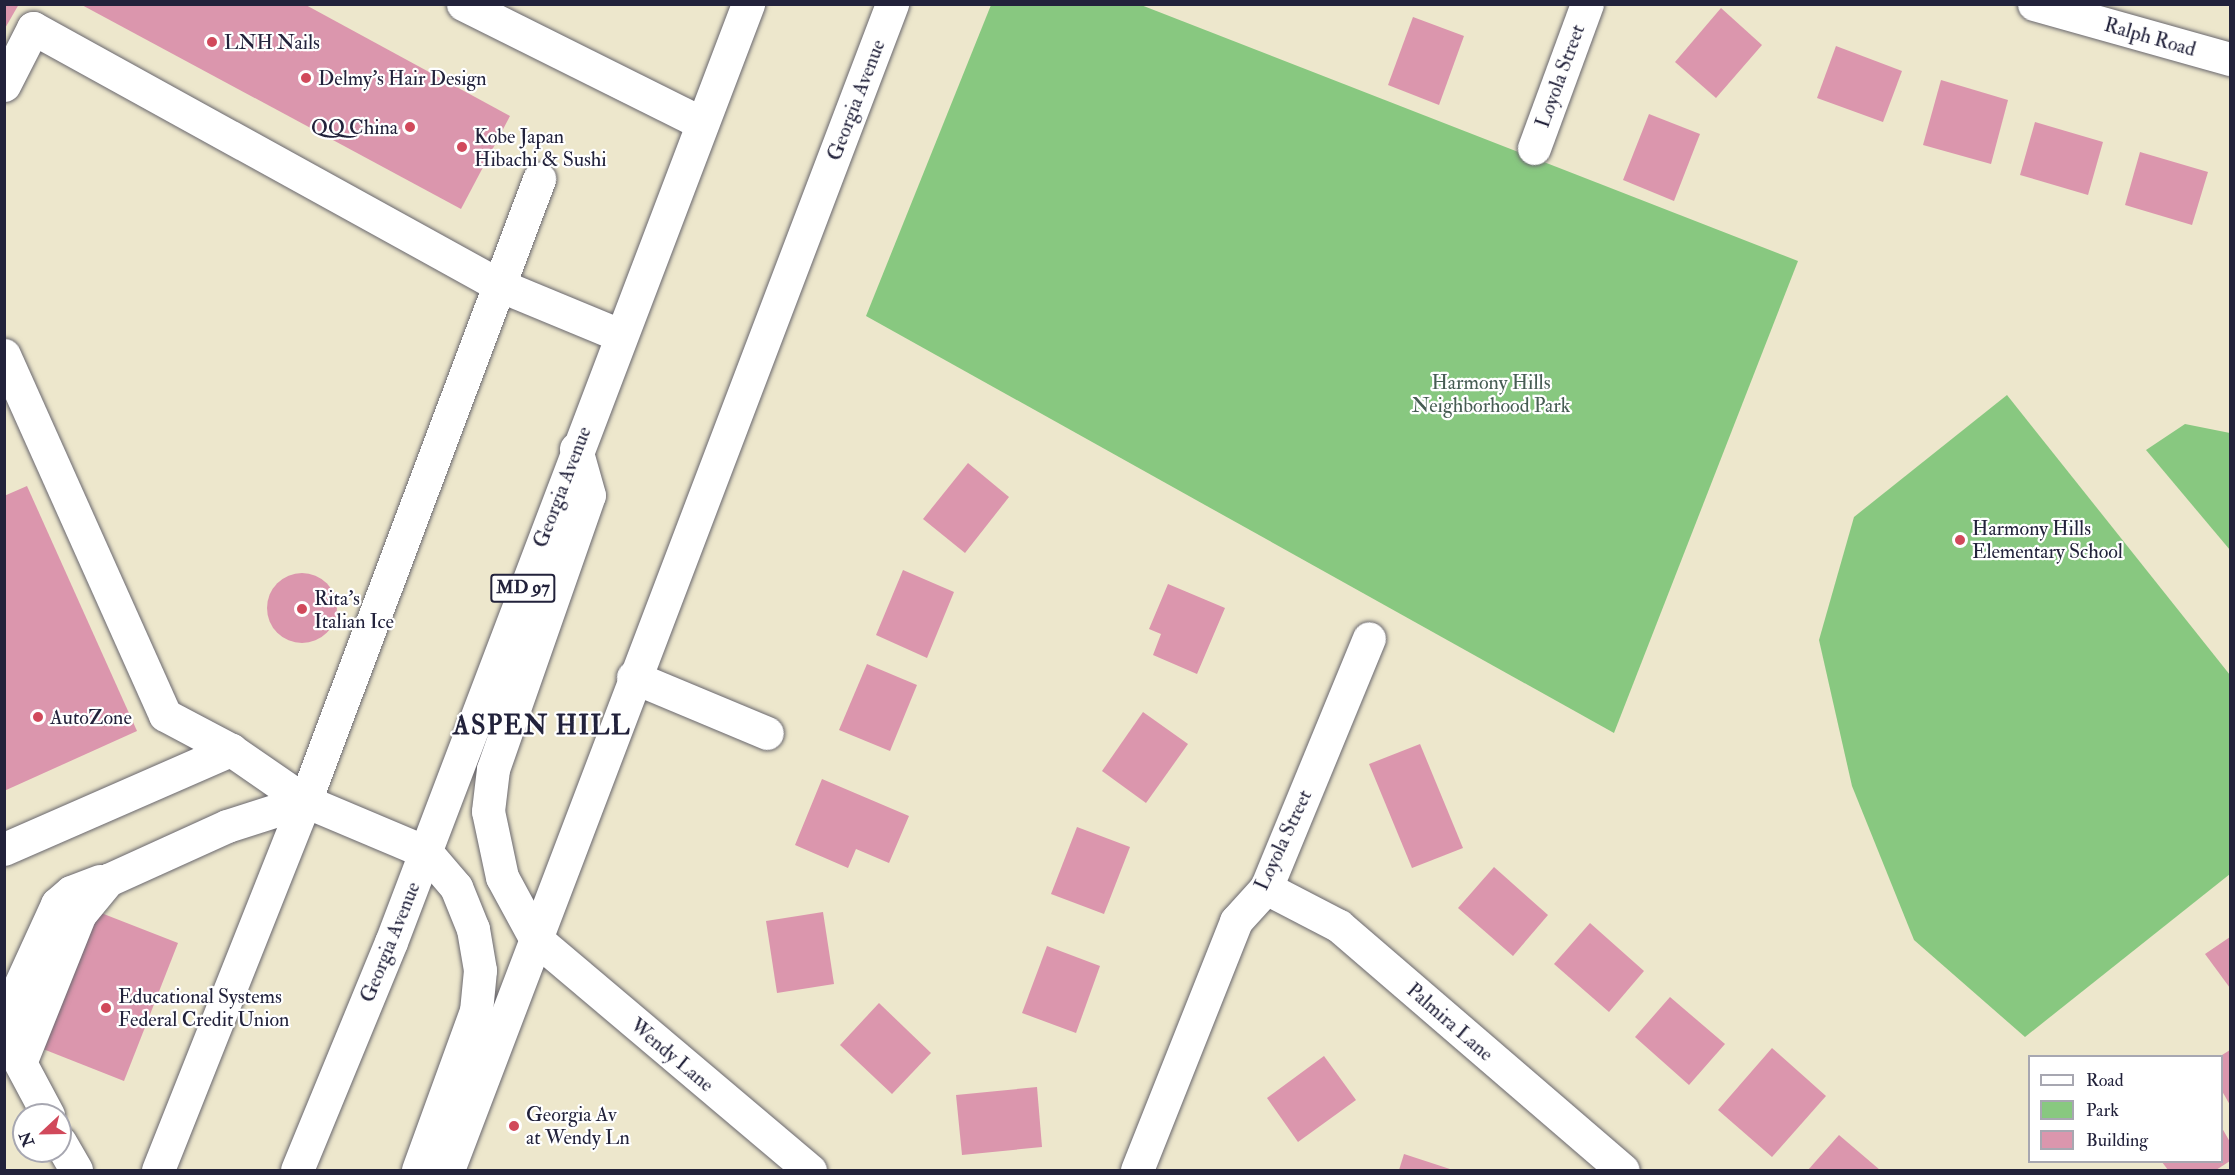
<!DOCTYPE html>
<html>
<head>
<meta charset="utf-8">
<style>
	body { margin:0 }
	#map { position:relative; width:2235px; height:1175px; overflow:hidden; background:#ede7cc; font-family:"IM FELL Double Pica",serif }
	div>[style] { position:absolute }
	.green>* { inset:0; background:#88c880 }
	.building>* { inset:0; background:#db96ad }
	.round { border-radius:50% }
	.roads { filter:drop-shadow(0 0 2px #69676e) drop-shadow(0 0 2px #69676e) }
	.minor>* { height:33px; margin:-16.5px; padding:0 16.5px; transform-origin:16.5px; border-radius:16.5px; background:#fff }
	.major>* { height:33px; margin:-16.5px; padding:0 16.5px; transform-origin:16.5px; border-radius:16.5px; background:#fff }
	.dots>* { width:16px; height:16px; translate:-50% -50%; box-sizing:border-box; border:3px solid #fff; border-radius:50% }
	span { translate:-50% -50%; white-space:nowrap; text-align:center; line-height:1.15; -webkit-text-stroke:4.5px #fff; paint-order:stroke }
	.shield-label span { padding:2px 4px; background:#fff; border:2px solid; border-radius:4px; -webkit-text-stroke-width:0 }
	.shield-label { font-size:18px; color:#22223b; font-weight:700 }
	.street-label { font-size:20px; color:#22223b }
	.poi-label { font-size:20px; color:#22223b }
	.left { translate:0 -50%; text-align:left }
	.right { translate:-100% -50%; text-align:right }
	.park-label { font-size:20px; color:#465c53 }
	.district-label { font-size:26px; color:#22223b; font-weight:700; letter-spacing:1.5px }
	.frame { position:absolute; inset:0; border:6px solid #22223b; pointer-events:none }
	.legend { position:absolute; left:2028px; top:1055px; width:195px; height:108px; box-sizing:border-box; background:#fff; border:2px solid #a7a7b1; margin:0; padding:8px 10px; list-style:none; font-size:18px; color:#22223b }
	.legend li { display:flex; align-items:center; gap:12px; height:30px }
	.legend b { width:30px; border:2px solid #a7a7b1 }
	.north { position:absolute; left:12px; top:1103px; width:60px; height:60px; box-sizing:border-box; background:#fff; border:2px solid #a7a7b1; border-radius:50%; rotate:248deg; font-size:16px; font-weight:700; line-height:24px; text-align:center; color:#22223b }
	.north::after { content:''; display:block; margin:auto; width:21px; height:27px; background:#d1495b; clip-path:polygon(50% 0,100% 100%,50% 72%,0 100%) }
</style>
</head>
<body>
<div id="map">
	<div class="green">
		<i style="clip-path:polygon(991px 5px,1141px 5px,1798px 261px,1614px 733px,866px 316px)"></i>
		<i style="clip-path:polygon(2007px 395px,2230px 675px,2230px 874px,2025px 1037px,1914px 940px,1852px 786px,1819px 640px,1854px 517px)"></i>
		<i style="clip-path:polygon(2185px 424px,2230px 433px,2230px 550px,2146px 450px)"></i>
	</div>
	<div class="building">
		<i style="clip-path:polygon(4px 4px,19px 4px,4px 30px)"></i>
		<i style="clip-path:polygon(80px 4px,304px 4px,510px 116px,461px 209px)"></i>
		<i style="clip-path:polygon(1721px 8px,1762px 45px,1716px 98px,1675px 62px)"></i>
		<i style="clip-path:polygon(1413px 17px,1464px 36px,1439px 105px,1388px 85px)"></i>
		<i style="clip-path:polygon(1836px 46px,1902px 71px,1883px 122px,1817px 98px)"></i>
		<i style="clip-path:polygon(1941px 80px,2008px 100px,1991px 164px,1923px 145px)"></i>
		<i style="clip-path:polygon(1649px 114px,1700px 134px,1674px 201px,1623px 180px)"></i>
		<i style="clip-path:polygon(2035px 122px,2103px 142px,2088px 195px,2020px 175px)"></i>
		<i style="clip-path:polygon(2140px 152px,2208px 172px,2192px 225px,2125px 205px)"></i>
		<i style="clip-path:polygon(968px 463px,1009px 497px,965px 553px,923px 519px)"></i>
		<i style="clip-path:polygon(27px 486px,137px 731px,4px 791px,4px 496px)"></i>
		<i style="clip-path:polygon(903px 570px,954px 592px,927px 658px,876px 635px)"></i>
		<i class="round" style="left:267px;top:573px;width:70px;height:70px"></i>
		<i style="clip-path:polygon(1168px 584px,1225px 608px,1197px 674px,1153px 655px,1161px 634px,1149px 629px)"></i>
		<i style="clip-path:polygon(867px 664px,917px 685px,890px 751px,839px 730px)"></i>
		<i style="clip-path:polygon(1143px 712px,1188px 744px,1146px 803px,1102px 771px)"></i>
		<i style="clip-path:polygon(1420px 744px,1463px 848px,1412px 868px,1369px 764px)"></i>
		<i style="clip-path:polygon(822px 779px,909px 816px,889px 863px,856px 849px,848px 868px,795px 845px)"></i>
		<i style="clip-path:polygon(1077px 827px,1130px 847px,1104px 914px,1051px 894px)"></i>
		<i style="clip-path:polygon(1494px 867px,1548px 915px,1513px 956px,1458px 908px)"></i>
		<i style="clip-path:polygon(96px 911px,178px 943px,124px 1081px,43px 1049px)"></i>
		<i style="clip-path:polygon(823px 912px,834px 984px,777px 993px,766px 921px)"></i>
		<i style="clip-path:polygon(1590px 923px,1644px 971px,1609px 1012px,1554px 964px)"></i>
		<i style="clip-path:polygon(2230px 937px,2230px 988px,2205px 954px)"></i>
		<i style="clip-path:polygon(1047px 946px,1100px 966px,1076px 1033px,1022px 1013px)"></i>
		<i style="clip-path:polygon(1670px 997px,1725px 1044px,1689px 1085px,1635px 1037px)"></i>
		<i style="clip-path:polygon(879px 1003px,931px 1053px,892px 1094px,840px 1045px)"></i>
		<i style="clip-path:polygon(1772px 1048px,1826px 1096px,1772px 1157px,1718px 1110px)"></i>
		<i style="clip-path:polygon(2230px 1050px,2230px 1105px,2222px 1091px,2222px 1055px)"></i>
		<i style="clip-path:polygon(1324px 1056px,1356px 1100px,1298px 1142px,1267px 1098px)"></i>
		<i style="clip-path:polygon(1037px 1087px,1042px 1147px,962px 1155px,956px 1095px)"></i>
		<i style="clip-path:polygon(2222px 1128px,2230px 1142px,2230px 1161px,2216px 1170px,2168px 1170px,2162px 1162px,2222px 1162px)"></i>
		<i style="clip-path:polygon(1839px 1135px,1880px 1170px,1808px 1170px)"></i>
		<i style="clip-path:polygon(1404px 1154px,1453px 1170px,1399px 1170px)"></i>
	</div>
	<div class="roads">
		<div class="minor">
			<i style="left:463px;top:4px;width:267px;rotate:26.5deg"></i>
			<i style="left:2034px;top:4px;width:204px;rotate:15.7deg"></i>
			<i style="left:4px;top:85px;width:64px;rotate:-63deg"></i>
			<i style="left:33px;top:28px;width:532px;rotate:28.88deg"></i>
			<i style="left:499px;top:285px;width:131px;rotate:22.5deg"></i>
			<i style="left:1534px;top:148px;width:153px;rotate:-69.8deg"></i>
			<i style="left:4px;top:355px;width:394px;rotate:65.9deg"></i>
			<i style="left:165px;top:715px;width:75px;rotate:27.9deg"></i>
			<i style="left:231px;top:750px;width:90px;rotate:34.6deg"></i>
			<i style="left:305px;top:801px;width:131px;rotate:22.9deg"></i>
			<i style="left:633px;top:677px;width:145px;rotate:22.7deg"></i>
			<i style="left:4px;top:849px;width:248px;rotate:-23.6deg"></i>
			<i style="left:1266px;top:888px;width:82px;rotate:27.5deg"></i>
			<i style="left:1339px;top:926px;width:374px;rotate:40.7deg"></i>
			<i style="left:535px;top:938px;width:360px;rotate:40.2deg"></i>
			<i style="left:4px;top:1020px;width:128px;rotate:-65.4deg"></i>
			<i style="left:57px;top:904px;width:18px;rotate:-41deg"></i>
			<i style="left:71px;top:892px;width:31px;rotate:-21deg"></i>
			<i style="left:8px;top:1040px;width:85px;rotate:61.9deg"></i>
			<i style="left:22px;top:1058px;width:155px;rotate:-68.1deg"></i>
			<i style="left:80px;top:914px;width:44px;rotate:-50.5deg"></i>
			<i style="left:108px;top:880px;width:131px;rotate:-24.4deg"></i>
			<i style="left:227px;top:826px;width:82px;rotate:-17.8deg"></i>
			<i style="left:60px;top:1142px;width:32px;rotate:60deg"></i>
			<i style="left:158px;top:1170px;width:397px;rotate:-68.3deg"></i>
			<i style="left:305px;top:801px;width:665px;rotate:-69.38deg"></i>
			<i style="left:1137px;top:1170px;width:268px;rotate:-68.3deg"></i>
			<i style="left:1236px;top:921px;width:45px;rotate:-47.7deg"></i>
			<i style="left:1266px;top:888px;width:270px;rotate:-67.6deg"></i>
		</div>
		<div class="major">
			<i style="left:535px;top:938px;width:69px;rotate:-118.4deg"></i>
			<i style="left:502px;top:877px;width:67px;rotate:-102deg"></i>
			<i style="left:488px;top:811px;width:42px;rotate:-83.2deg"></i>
			<i style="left:493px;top:769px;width:290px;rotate:-70.7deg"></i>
			<i style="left:589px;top:495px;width:48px;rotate:-105.8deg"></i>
			<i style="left:297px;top:1170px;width:247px;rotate:-67.6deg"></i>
			<i style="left:391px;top:942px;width:1004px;rotate:-69.16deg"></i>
			<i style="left:418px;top:1170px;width:169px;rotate:-70deg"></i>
			<i style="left:476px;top:1011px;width:41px;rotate:-84.4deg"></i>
			<i style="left:480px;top:970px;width:42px;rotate:-99.7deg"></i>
			<i style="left:473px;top:929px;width:45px;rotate:-112deg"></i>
			<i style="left:456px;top:887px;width:46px;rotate:-130.6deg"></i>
			<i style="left:448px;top:1170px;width:1248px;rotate:-69.15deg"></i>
		</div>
	</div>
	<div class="dots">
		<i style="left:212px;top:42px;background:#d1495b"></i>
		<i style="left:306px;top:78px;background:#d1495b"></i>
		<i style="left:410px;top:127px;background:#d1495b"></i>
		<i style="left:462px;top:147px;background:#d1495b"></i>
		<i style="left:1960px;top:540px;background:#d1495b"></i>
		<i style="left:302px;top:609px;background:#d1495b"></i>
		<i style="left:38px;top:717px;background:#d1495b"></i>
		<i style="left:106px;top:1008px;background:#d1495b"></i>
		<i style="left:514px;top:1126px;background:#d1495b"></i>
	</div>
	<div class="shield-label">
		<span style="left:523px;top:588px">MD 97</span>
	</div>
	<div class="street-label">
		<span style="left:2150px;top:37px;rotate:16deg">Ralph Road</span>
		<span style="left:1560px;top:76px;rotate:-70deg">Loyola Street</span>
		<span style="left:856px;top:100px;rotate:-69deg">Georgia Avenue</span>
		<span style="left:562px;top:487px;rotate:-69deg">Georgia Avenue</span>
		<span style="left:1283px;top:840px;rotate:-65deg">Loyola Street</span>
		<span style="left:390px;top:942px;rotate:-68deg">Georgia Avenue</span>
		<span style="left:1450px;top:1022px;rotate:41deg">Palmira Lane</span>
		<span style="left:672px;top:1055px;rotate:40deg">Wendy Lane</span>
	</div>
	<div class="poi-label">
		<span class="left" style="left:224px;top:42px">LNH Nails</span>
		<span class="left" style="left:318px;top:78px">Delmy's Hair Design</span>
		<span class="right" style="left:398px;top:127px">QQ China</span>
		<span class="left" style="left:474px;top:148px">Kobe Japan<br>Hibachi &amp; Sushi</span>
		<span class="left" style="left:1972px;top:540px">Harmony Hills<br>Elementary School</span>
		<span class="left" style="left:314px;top:610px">Rita's<br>Italian Ice</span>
		<span class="left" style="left:50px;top:717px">AutoZone</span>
		<span class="left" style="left:118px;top:1008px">Educational Systems<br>Federal Credit Union</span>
		<span class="left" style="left:526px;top:1126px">Georgia Av<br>at Wendy Ln</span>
	</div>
	<div class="park-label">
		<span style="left:1491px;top:394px">Harmony Hills<br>Neighborhood Park</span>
	</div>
	<div class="district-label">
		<span style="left:542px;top:727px">ASPEN HILL</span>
	</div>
	<div class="frame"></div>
	<ul class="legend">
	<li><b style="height:8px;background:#fff"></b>Road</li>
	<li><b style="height:16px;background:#88c880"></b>Park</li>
	<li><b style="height:16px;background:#db96ad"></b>Building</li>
	</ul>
	<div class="north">N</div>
</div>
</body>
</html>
